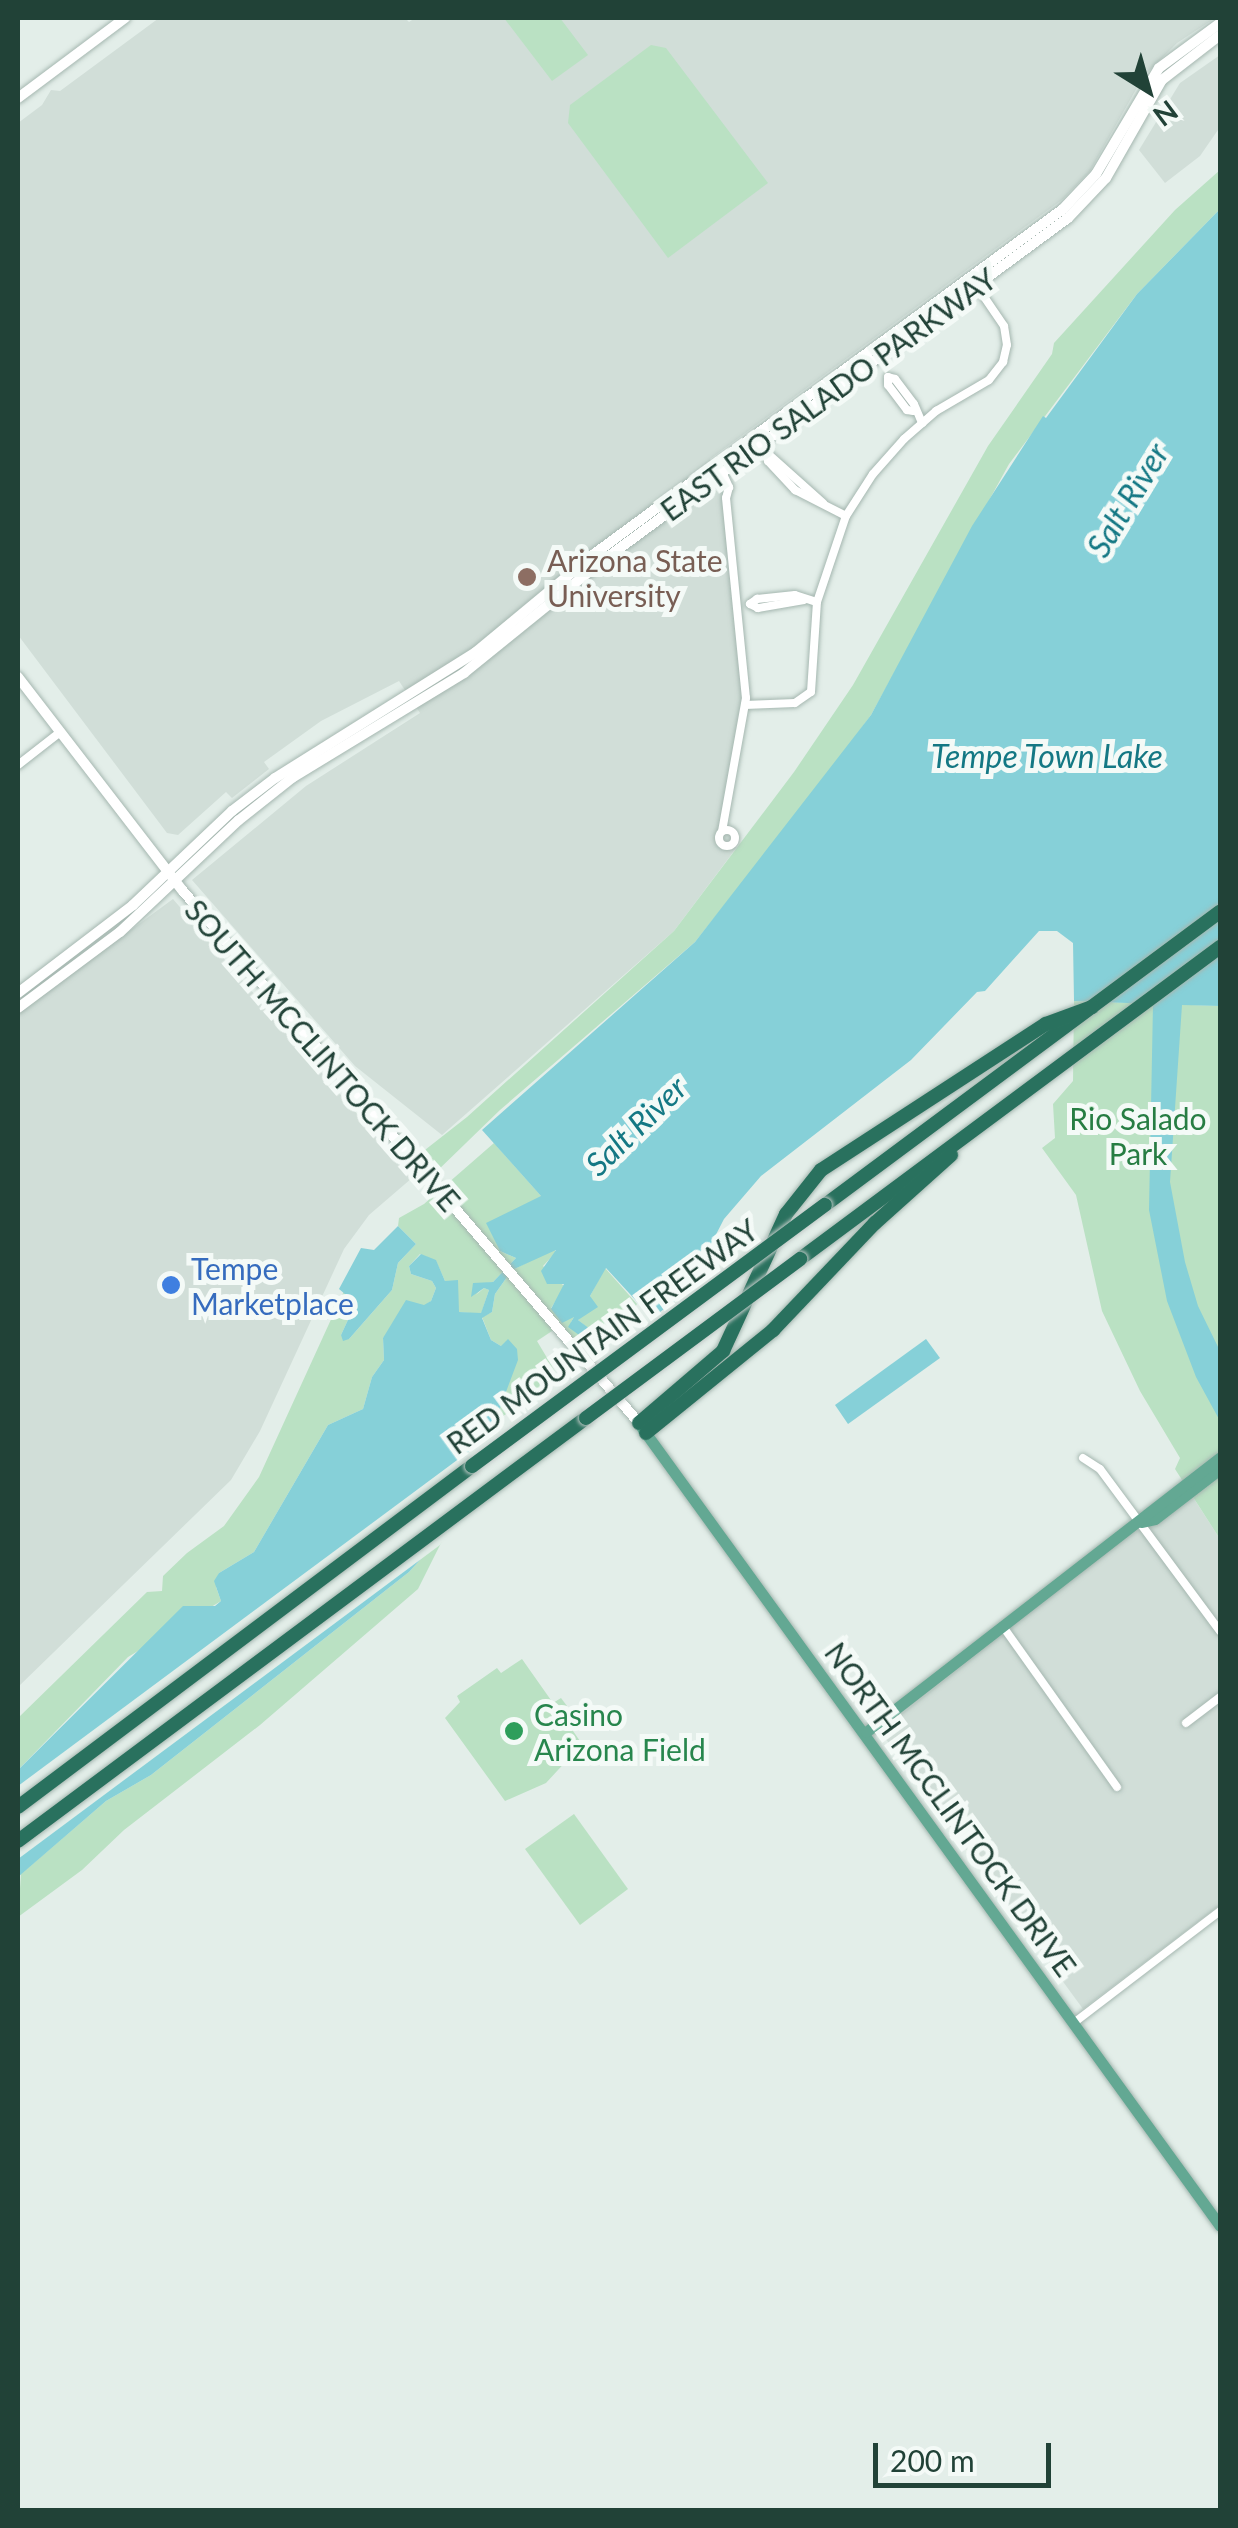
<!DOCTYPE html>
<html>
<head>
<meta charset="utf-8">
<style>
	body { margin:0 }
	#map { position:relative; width:1238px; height:2528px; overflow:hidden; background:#e3eee9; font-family:Lato,sans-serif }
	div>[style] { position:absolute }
	.built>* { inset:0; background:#d1ded8 }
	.green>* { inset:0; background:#bae1c3 }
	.water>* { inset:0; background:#86d0d8 }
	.pier>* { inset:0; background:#e3eee9 }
	.roads { filter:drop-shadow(0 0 2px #a5b7b0) drop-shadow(0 0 2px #a5b7b0) }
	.minor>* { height:8px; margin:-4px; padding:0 4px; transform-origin:4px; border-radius:4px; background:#fff }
	.minor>.ring { margin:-4px; padding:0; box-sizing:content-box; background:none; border:8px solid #fff; border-radius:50% }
	.secondary>* { height:10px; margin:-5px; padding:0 5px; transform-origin:5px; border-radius:5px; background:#fff }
	.primary>* { height:11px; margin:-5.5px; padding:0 5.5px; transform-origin:5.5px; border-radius:5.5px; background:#63a893 }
	.motorway>* { height:14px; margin:-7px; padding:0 7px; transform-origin:7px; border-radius:7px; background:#29715e }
	.bridges { filter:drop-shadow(0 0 2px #c1cac7) drop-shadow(0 0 2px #c1cac7) }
	.motorway-bridge>* { height:14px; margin:-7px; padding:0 7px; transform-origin:7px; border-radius:7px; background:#29715e }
	.dots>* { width:28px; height:28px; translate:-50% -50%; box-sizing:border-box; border:5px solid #f4faf7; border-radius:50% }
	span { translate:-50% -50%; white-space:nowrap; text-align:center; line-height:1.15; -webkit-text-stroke:10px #f4faf7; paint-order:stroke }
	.street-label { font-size:30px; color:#214237 }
	.education-label { font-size:30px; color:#785e54 }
	.left { translate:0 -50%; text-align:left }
	.park-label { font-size:30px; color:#277d43 }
	.shop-label { font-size:30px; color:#366cbe }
	.leisure-label { font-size:30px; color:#27864d }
	.water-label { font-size:32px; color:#147884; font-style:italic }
	.frame { position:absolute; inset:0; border:20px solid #214237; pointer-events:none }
	.north { position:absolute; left:1098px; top:40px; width:100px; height:100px; -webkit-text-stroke:8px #f4faf7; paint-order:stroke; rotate:143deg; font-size:28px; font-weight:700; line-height:40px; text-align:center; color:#214237 }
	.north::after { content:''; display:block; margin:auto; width:35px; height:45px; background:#214237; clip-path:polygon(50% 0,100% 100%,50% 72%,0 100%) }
	.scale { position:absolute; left:873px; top:2443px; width:178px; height:45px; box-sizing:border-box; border:5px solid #214237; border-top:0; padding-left:12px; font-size:30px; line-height:35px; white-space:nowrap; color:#214237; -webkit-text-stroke:8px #f4faf7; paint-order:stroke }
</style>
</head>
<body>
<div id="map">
	<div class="built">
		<i style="clip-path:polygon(159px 18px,405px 18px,409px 22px,415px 18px,1215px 18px,1177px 43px,1143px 77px,1090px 171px,1063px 199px,710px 459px,726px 498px,746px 698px,718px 838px,723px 845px,737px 847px,674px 931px,442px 1135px,355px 1066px,192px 880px,306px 786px,420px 713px,399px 681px,321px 721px,264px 762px,269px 769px,232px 798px,226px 792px,178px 835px,167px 833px,18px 635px,18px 123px,42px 105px,51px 90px,60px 91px)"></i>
		<i style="clip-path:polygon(1220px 55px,1220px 127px,1200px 156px,1165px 183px,1139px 150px,1180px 83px)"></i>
		<i style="clip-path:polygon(173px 899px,412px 1178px,369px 1215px,344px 1249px,260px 1431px,231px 1480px,18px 1687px,18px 1013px)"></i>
		<i style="clip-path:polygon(1187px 1488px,1220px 1539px,1220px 1905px,1083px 2009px,880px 1731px)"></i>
	</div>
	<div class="green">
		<i style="clip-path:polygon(504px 18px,560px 18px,588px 55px,552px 81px)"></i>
		<i style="clip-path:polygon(651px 45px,666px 48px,768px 183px,668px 258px,568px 123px,570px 105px)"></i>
		<i style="clip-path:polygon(1220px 170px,1220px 209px,1137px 294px,1009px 464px,871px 715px,815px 791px,695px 942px,500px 1110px,432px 1176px,416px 1157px,467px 1117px,674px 931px,794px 772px,853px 685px,988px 446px,1052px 354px,1054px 343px,1175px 210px)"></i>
		<i style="clip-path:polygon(1074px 1001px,1220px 1006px,1220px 1539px,1175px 1469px,1180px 1458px,1140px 1391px,1102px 1311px,1076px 1195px,1042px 1148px,1055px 1138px,1053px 1104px,1073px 1081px)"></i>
		<i style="clip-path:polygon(494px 1143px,542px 1197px,500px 1251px,516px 1258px,493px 1282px,487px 1283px,476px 1295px,484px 1288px,489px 1290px,481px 1314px,459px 1312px,436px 1261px,420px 1254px,409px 1266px,411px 1274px,432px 1281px,436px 1288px,431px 1301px,383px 1338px,384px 1360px,372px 1377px,363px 1409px,328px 1425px,254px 1552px,219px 1573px,216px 1587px,221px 1601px,128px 1657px,18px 1770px,18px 1718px,147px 1592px,162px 1591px,163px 1576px,187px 1553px,224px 1526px,259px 1477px,344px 1291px,352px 1299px,353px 1309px,341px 1335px,349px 1339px,392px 1290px,398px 1263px,416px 1244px,398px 1226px,399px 1218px,424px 1204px)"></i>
		<i style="clip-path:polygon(554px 1249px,556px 1252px,543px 1266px,565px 1287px,551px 1308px,574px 1317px,571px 1322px,579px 1335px,589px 1329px,578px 1320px,592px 1303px,590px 1296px,605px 1268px,637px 1304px,622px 1324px,595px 1343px,583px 1347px,555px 1329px,537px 1341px,556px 1373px,554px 1378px,498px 1420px,501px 1346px,491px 1340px,482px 1317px,492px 1312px,495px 1294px,512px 1270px)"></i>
		<i style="clip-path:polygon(448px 1529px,418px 1589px,260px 1725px,124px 1830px,82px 1870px,18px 1917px,21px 1874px,106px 1801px,151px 1775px,409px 1572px)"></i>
		<i style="clip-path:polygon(522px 1659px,553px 1703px,561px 1698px,567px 1706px,560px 1712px,582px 1744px,546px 1783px,505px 1801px,445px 1718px,460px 1702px,457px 1696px,497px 1668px,501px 1673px)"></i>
		<i style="clip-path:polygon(574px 1814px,628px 1889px,580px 1925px,525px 1849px)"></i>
	</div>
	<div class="water">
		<i style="clip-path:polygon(1220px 209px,1220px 1006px,1182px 1005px,1170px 1182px,1185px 1262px,1198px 1306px,1220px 1351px,1220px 1421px,1196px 1377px,1167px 1301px,1149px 1210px,1153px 1004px,1074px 1001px,1073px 943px,1057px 931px,1039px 931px,985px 991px,977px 992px,911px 1060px,761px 1176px,724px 1219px,708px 1250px,686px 1270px,687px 1292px,652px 1318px,606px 1268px,590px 1296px,598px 1307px,578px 1320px,590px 1329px,579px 1335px,568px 1327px,574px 1317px,562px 1323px,551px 1309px,564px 1284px,547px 1284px,541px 1271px,556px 1250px,512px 1270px,495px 1294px,492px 1312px,482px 1318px,491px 1340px,501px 1346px,508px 1339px,517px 1349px,518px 1360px,498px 1413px,495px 1459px,448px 1529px,409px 1572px,151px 1775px,106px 1801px,18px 1877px,18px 1770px,183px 1606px,215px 1606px,221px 1601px,214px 1581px,219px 1573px,254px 1552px,328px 1425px,363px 1409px,372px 1377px,384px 1360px,383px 1338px,406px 1300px,424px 1305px,431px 1301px,436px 1288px,432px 1281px,411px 1274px,409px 1266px,421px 1254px,436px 1260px,445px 1281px,458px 1280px,459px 1312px,481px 1313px,489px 1290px,484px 1288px,471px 1297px,473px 1283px,493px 1282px,516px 1258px,500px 1251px,486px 1223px,541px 1196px,482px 1130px,695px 942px,871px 715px,972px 526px,1043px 416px,1046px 418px,1137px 294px)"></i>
		<i style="clip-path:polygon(398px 1226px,416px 1244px,398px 1263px,392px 1290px,349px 1339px,343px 1341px,341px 1335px,353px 1309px,351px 1299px,339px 1289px,361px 1248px,374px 1250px)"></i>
		<i style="clip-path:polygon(926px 1339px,940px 1358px,848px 1424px,835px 1405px)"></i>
	</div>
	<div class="pier">
		<i style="clip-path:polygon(503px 1426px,500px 1462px,440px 1545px,18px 1859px,18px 1786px)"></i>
	</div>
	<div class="roads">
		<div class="minor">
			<i style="left:913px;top:411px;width:6px;rotate:-171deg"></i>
			<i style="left:907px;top:410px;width:31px;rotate:-127deg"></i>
			<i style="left:888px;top:385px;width:8px;rotate:-90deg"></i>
			<i style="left:888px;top:377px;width:7px;rotate:16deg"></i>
			<i style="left:895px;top:379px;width:31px;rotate:53deg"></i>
			<i style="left:914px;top:404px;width:21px;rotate:67deg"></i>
			<i style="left:722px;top:472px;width:17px;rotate:65deg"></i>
			<i style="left:729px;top:487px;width:11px;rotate:105deg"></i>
			<i style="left:726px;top:498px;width:201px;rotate:84.3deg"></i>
			<i style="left:746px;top:698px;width:135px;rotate:100.2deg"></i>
			<i style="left:823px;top:503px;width:75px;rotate:-138.2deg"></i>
			<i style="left:767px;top:453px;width:8px;rotate:83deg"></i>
			<i style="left:768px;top:461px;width:40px;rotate:47deg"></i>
			<i style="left:795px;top:490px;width:57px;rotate:27deg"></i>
			<i style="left:804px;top:600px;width:47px;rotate:170.1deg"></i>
			<i style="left:758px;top:608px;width:9px;rotate:-153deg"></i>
			<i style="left:750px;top:604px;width:9px;rotate:-36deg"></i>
			<i style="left:757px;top:599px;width:38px;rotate:-6deg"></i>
			<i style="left:795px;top:595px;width:23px;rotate:18deg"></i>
			<i style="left:745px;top:705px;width:50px;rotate:-2.3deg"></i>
			<i style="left:795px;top:703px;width:19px;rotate:-35deg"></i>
			<i style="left:811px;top:692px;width:90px;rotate:-86.2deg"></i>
			<i style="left:817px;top:602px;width:91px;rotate:-71.4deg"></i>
			<i style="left:846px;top:516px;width:50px;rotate:-57.3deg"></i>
			<i style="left:873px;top:474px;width:47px;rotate:-48.5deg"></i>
			<i style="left:904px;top:439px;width:43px;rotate:-41.2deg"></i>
			<i style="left:936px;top:411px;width:61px;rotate:-30.3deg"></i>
			<i style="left:989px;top:380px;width:23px;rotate:-52deg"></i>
			<i style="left:1003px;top:362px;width:17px;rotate:-77deg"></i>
			<i style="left:1007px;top:345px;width:19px;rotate:-99deg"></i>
			<i style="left:1004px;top:326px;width:53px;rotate:-124.3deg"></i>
			<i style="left:18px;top:765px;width:52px;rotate:-38deg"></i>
			<i class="ring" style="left:719px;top:830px;width:8px;height:8px"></i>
			<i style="left:1083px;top:1458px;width:20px;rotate:33deg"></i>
			<i style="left:1100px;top:1469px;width:202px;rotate:53.5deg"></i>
			<i style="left:1004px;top:1628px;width:195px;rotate:54.6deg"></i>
			<i style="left:1186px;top:1723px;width:43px;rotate:-37.4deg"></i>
			<i style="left:1075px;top:2022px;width:183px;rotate:-37.4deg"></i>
		</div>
		<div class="secondary">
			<i style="left:18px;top:98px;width:134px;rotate:-36.8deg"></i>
			<i style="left:18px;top:677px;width:270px;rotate:52.4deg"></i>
			<i style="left:183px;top:891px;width:701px;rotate:49.4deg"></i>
			<i style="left:18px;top:993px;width:145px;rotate:-37.4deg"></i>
			<i style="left:133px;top:905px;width:137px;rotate:-43.5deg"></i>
			<i style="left:232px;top:811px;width:54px;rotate:-37.5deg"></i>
			<i style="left:275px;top:778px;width:237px;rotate:-32.1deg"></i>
			<i style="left:476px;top:652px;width:153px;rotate:-39.7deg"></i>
			<i style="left:594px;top:554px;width:582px;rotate:-36.34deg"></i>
			<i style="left:1063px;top:209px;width:48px;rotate:-46.7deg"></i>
			<i style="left:1096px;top:174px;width:123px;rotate:-59.3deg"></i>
			<i style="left:1159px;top:68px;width:76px;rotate:-36.4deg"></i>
			<i style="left:18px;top:1008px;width:127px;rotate:-36.7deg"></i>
			<i style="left:120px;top:932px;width:163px;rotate:-43.3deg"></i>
			<i style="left:239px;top:820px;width:68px;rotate:-38.4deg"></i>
			<i style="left:292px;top:778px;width:202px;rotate:-31.4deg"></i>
			<i style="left:464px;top:673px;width:176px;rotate:-39deg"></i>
			<i style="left:601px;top:562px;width:580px;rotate:-36.38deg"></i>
			<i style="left:1068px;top:218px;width:55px;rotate:-46.5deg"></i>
			<i style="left:1106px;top:178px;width:113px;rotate:-60.3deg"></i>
			<i style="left:1162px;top:80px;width:73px;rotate:-37.8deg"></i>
		</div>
		<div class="primary">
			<i style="left:642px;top:1428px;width:985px;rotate:54.08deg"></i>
			<i style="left:1141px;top:1522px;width:14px;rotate:-12deg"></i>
			<i style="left:1155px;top:1519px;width:82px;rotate:-37.6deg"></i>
			<i style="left:866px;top:1732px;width:448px;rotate:-37.8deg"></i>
		</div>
		<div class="motorway">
			<i style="left:825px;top:1205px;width:492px;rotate:-36.6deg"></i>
			<i style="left:800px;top:1259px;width:523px;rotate:-36.61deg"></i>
			<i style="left:639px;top:1423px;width:111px;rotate:-40.6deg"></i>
			<i style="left:723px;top:1351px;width:151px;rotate:-65.3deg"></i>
			<i style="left:786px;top:1214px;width:56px;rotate:-51.5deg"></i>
			<i style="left:821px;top:1170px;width:268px;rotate:-33deg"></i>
			<i style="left:1046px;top:1024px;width:49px;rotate:-20.3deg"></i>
			<i style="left:646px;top:1433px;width:164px;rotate:-39deg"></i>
			<i style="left:773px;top:1330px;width:148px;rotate:-46.4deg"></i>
			<i style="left:875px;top:1223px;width:102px;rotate:-41.8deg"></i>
			<i style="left:18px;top:1807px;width:568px;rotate:-36.91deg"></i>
			<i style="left:18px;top:1841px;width:708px;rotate:-36.68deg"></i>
		</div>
	</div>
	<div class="bridges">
		<div class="motorway-bridge">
			<i style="left:586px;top:1418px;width:267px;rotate:-36.6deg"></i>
			<i style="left:472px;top:1466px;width:439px;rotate:-36.5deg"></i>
		</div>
	</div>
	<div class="dots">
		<i style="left:527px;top:577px;background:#8d6e63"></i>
		<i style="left:171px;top:1285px;background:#3f7fe0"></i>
		<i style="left:514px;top:1731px;background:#2e9e5b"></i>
	</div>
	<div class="street-label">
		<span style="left:828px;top:394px;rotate:-36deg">EAST RIO SALADO PARKWAY</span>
		<span style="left:323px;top:1055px;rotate:49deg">SOUTH MCCLINTOCK DRIVE</span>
		<span style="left:602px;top:1336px;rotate:-36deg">RED MOUNTAIN FREEWAY</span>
		<span style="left:951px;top:1809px;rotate:54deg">NORTH MCCLINTOCK DRIVE</span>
	</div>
	<div class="education-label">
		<span class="left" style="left:547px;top:577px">Arizona State<br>University</span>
	</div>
	<div class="park-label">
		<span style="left:1138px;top:1135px">Rio Salado<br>Park</span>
	</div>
	<div class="shop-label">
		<span class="left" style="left:191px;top:1285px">Tempe<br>Marketplace</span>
	</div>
	<div class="leisure-label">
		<span class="left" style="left:534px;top:1731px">Casino<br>Arizona Field</span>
	</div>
	<div class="water-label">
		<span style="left:1128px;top:500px;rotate:-59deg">Salt River</span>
		<span style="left:1047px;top:756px">Tempe Town Lake</span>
		<span style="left:636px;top:1126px;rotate:-44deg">Salt River</span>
	</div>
	<div class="frame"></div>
	<div class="north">N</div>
	<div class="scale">200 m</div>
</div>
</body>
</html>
